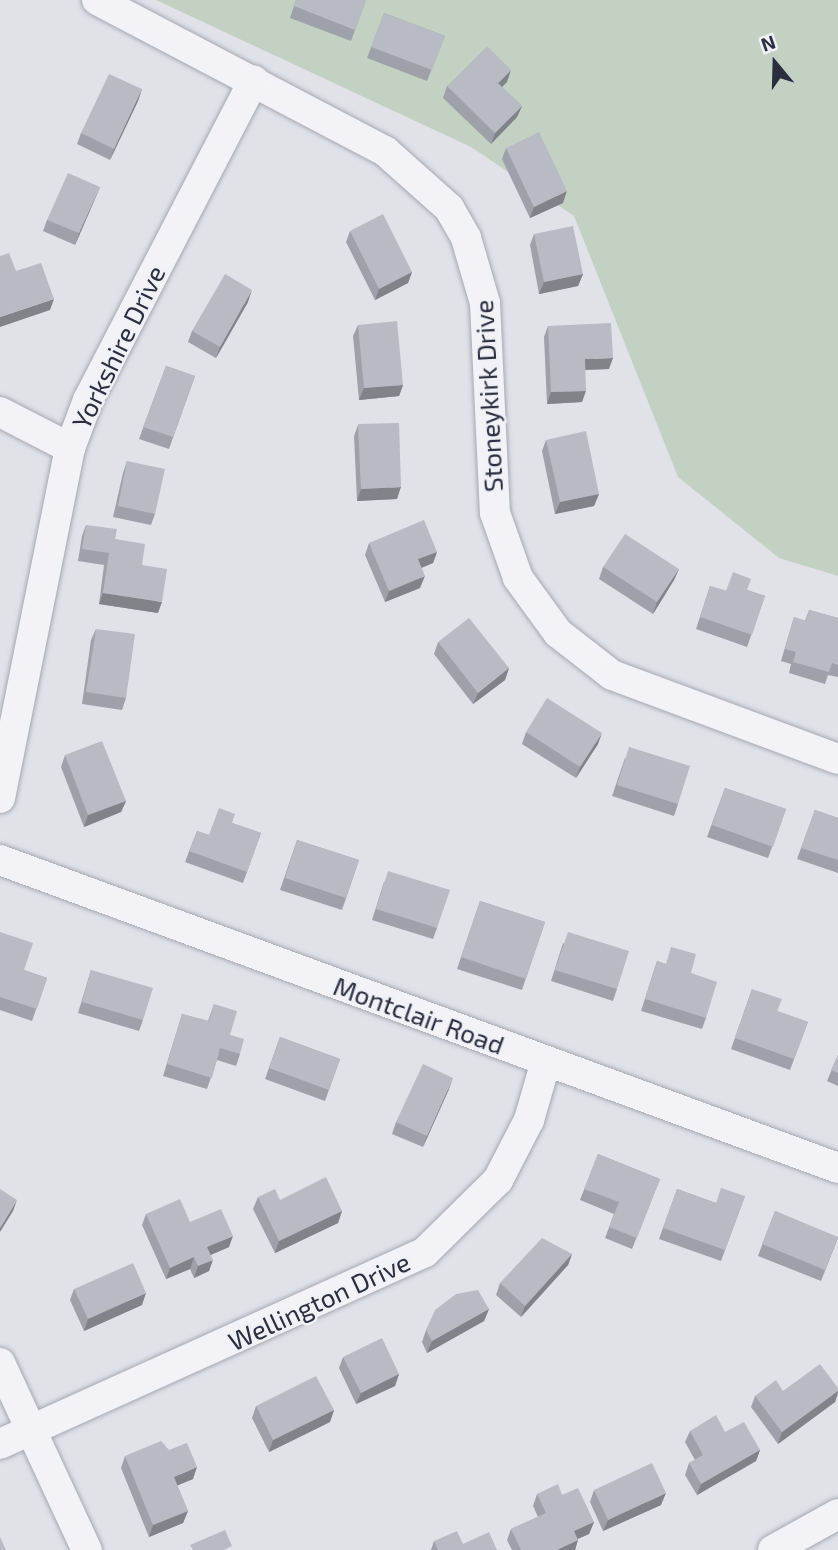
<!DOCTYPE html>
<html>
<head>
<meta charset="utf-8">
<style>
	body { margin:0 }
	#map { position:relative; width:838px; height:1550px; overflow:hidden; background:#e0e2e8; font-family:"Exo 2",sans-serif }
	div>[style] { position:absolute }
	.green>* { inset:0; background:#c3d1c2 }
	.roads { filter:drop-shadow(0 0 2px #a6a8b2) drop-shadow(0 0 2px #a6a8b2) }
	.minor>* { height:30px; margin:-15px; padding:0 15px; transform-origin:15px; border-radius:15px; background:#f3f3f7 }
	.wall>* { inset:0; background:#9ea1a9 }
	.shaded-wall>* { inset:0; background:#818389 }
	.building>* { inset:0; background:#b8bbc4 }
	span { translate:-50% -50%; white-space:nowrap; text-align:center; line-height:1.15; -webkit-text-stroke:5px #f0f1f6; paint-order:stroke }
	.street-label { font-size:26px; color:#2a2e3e }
	.north { position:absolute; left:740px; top:28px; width:70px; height:70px; -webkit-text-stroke:5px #f0f1f6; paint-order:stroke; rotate:341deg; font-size:19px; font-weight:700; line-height:28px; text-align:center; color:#2a2e3e }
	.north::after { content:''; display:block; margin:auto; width:24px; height:32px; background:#2a2e3e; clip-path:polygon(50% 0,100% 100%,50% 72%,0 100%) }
</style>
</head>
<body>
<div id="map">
	<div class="green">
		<i style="clip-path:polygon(156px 0,838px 0,838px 576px,779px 558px,678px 477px,574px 216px,471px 147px)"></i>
	</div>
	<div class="roads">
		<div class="minor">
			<i style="left:97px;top:0;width:325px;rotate:27.7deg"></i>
			<i style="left:385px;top:151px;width:86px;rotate:41.7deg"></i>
			<i style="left:449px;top:208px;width:34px;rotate:60deg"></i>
			<i style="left:466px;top:238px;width:68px;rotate:73.7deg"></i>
			<i style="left:485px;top:303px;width:210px;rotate:87.3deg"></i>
			<i style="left:495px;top:513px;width:69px;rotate:70.5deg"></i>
			<i style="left:518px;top:578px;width:68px;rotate:54deg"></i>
			<i style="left:558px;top:633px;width:68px;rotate:37.9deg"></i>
			<i style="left:612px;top:675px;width:241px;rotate:20.4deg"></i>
			<i style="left:0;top:412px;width:79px;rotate:27.2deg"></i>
			<i style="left:0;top:798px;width:357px;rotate:-78.7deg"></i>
			<i style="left:70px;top:448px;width:51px;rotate:-69.4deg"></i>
			<i style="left:88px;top:400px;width:360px;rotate:-62.6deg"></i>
			<i style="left:0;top:860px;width:893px;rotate:20.18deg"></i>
			<i style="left:0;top:1363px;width:206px;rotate:65.1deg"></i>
			<i style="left:0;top:1444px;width:466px;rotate:-24.3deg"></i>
			<i style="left:425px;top:1252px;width:103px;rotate:-44.6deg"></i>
			<i style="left:498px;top:1180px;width:68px;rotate:-62.7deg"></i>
			<i style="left:529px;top:1120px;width:61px;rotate:-73.9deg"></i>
			<i style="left:773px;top:1550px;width:74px;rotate:-29deg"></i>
		</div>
	</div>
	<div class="wall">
		<i style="clip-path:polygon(296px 0,366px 0,351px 41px,290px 18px)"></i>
		<i style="clip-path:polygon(384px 13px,445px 36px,427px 81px,367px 58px)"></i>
		<i style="clip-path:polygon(507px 82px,502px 87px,522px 106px,517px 117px,491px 144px,443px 98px,447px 86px)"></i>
		<i style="clip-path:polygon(142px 89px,138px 101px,110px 160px,77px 144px,81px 133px)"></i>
		<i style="clip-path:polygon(506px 148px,563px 203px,530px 218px,502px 159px)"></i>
		<i style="clip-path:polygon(100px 187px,75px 245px,43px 231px,47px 220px)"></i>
		<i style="clip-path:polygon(350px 231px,412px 272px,408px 283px,375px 300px,346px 242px)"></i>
		<i style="clip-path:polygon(534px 234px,583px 274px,578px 286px,539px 294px,530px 245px)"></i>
		<i style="clip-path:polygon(248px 302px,216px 358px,188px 342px,192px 331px)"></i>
		<i style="clip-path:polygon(358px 325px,403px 385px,399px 396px,359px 400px,353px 336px)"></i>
		<i style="clip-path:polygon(548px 326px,609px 369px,585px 370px,582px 402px,547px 404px,544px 337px)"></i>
		<i style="clip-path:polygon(166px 366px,195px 376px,169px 449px,139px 439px)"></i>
		<i style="clip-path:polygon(358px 425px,397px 499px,357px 501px,354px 436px)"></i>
		<i style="clip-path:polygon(546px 440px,599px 494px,594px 506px,555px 514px,542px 451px)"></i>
		<i style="clip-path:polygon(127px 461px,155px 514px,151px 525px,113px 517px,123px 473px)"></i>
		<i style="clip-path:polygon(86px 525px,115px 539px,142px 565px,158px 613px,99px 604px,104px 565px,78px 561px,82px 536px)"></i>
		<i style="clip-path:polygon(369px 543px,437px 552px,433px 563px,421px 568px,420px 588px,385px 602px,365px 555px)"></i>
		<i style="clip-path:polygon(603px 567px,679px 569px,674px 580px,653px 614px,599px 579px)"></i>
		<i style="clip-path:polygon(710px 586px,726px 591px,747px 590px,765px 596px,747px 647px,696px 629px)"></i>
		<i style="clip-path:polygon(809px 610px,838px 618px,838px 677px,828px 675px,825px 684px,789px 673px,791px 664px,781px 661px,794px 617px,805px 621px)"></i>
		<i style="clip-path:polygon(96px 629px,126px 698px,122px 710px,82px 704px,91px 640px)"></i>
		<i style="clip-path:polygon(438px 642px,509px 668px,505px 680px,473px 704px,434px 654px)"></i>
		<i style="clip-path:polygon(526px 732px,598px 744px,576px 778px,522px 744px)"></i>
		<i style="clip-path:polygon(65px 755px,126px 801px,121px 812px,84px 827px,61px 767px)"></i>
		<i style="clip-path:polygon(625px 758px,678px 804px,674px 816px,612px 796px)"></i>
		<i style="clip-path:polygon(725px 788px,786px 809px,768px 858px,707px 837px)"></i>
		<i style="clip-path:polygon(815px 810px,838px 818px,838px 873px,797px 859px)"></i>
		<i style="clip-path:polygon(232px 823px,261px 833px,243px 883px,185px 862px,197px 831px,209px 835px)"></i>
		<i style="clip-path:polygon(297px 840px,359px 860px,342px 910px,280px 890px)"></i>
		<i style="clip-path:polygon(384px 882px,437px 928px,433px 939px,372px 920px)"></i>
		<i style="clip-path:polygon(480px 901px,545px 922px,522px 990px,457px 969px)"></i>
		<i style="clip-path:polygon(0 932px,24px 970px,47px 978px,32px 1021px,0 1010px)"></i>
		<i style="clip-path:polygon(563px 943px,617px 989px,613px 1001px,551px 981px)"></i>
		<i style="clip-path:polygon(657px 961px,691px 973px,706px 1018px,702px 1029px,641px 1011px)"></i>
		<i style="clip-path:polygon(91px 970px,143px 1020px,139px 1031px,78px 1013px)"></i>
		<i style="clip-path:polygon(752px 989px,777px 1011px,808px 1022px,790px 1070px,731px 1049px)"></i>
		<i style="clip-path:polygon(214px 1004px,240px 1054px,236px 1066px,217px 1060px,207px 1089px,163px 1076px,182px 1014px,208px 1021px)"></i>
		<i style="clip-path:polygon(280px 1037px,340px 1059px,325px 1101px,265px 1079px)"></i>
		<i style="clip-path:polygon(838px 1055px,838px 1086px,827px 1081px)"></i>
		<i style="clip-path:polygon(449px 1089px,423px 1147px,392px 1134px,396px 1122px)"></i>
		<i style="clip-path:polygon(598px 1154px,660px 1179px,632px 1249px,605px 1238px,614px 1214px,580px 1200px)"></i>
		<i style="clip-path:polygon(677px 1189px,716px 1203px,745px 1196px,721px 1261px,659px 1239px)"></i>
		<i style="clip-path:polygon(258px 1197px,280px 1200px,342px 1211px,338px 1223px,275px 1253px,253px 1209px)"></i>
		<i style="clip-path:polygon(775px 1211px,838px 1238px,821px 1281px,758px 1256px)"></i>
		<i style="clip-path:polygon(146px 1214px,190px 1222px,229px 1247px,211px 1255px,209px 1271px,194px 1278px,190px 1269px,166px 1279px,142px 1225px)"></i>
		<i style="clip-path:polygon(572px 1254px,568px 1265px,521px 1317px,496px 1295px,500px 1283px)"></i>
		<i style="clip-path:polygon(74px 1289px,142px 1305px,84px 1331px,70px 1300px)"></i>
		<i style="clip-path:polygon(489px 1309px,484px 1321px,427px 1353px,422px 1342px,426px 1330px)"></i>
		<i style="clip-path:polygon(343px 1357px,399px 1374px,395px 1386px,356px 1404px,339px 1368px)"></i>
		<i style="clip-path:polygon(838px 1388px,838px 1394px,835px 1402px,778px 1444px,751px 1407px,755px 1396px,783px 1391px)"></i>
		<i style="clip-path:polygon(256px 1406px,334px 1410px,330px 1422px,269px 1452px,252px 1418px)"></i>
		<i style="clip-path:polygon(690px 1431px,725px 1432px,760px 1450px,756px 1461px,697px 1495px,685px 1475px,689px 1463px,695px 1460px,685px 1442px)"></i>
		<i style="clip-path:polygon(125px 1456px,193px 1479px,177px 1485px,188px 1511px,183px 1523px,149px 1537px,121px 1468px)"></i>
		<i style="clip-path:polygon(594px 1490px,661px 1505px,603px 1531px,590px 1502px)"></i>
		<i style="clip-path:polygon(537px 1494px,562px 1495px,594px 1522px,589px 1534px,578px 1539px,575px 1550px,512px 1550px,507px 1540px,511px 1529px,538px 1517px,533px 1506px)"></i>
		<i style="clip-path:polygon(434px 1541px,463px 1544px,497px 1550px,431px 1550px)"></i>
	</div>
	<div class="shaded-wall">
		<i style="clip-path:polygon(511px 70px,507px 82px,494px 95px,498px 83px)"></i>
		<i style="clip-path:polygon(142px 89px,138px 101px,110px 160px,114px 149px)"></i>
		<i style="clip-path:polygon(522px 106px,517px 117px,491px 144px,495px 133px)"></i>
		<i style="clip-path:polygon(100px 187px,95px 199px,75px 245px,79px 233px)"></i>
		<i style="clip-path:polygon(567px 191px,563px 203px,530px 218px,534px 207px)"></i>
		<i style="clip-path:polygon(412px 272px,408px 283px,375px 300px,379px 289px)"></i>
		<i style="clip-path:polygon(583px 274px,578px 286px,539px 294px,544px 282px)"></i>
		<i style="clip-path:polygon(252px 290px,248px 302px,216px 358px,220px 347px)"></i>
		<i style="clip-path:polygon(54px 299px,50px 310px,0 327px,0 317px)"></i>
		<i style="clip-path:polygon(613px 358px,609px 369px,580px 370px,585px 359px)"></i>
		<i style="clip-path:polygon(403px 385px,399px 396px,359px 400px,364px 388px)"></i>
		<i style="clip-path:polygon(586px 391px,582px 402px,547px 404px,551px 392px)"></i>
		<i style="clip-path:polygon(401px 487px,397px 499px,357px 501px,361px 489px)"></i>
		<i style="clip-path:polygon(599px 494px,594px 506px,555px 514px,560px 502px)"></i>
		<i style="clip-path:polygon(437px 552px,433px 563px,414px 571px,418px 559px)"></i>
		<i style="clip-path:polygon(679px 569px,674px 580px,653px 614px,657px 602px)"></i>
		<i style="clip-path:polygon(425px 576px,420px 588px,385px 602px,389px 591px)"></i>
		<i style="clip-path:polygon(103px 593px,162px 602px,158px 613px,99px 604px)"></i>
		<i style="clip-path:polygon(509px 668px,505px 680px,473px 704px,478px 693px)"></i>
		<i style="clip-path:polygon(602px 733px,598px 744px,576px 778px,580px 767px)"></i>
		<i style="clip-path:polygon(126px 801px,121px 812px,84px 827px,88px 815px)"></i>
		<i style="clip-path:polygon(453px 1078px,449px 1089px,423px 1147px,427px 1136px)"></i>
		<i style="clip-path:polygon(17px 1200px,13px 1211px,0 1232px,0 1228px)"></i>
		<i style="clip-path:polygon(342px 1211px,338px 1223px,275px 1253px,279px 1241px)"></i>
		<i style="clip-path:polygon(233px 1236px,229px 1247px,203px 1258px,207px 1247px)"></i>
		<i style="clip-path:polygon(572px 1254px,568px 1265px,521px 1317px,525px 1306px)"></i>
		<i style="clip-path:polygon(194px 1257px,190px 1269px,166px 1279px,170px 1268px)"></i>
		<i style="clip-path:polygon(213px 1260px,209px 1271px,194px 1278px,198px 1266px)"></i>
		<i style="clip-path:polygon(146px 1293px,142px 1305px,84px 1331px,88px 1319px)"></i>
		<i style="clip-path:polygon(489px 1309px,484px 1321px,427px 1353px,432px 1341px)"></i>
		<i style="clip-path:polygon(399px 1374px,395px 1386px,356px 1404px,361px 1393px)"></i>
		<i style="clip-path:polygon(838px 1391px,835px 1402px,778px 1444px,782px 1432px)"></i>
		<i style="clip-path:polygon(334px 1410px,330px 1422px,269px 1452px,273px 1440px)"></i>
		<i style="clip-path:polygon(760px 1450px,756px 1461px,697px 1495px,701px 1484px)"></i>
		<i style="clip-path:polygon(197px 1467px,193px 1479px,169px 1489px,174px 1477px)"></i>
		<i style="clip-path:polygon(666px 1493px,661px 1505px,603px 1531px,608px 1520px)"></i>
		<i style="clip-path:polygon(188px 1511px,183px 1523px,149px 1537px,153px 1525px)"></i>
		<i style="clip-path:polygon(594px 1522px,589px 1534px,570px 1542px,574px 1531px)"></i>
		<i style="clip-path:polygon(578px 1540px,575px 1550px,557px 1550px)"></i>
	</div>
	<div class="building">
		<i style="clip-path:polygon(296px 0,366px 0,355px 30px,294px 6px)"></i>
		<i style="clip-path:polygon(384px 13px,445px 36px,432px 70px,371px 47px)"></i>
		<i style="clip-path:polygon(487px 46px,511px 70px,498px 83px,522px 106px,495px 133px,447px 86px)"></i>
		<i style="clip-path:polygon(109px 74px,142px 89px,114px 149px,81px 133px)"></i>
		<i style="clip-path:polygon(539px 132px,567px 191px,534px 207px,506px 148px)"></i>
		<i style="clip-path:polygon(68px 173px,100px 187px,79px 233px,47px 220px)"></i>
		<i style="clip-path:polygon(383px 214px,412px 272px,379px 289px,350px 231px)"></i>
		<i style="clip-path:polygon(573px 226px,583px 274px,544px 282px,534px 234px)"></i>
		<i style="clip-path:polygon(9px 253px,16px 271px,41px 263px,54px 299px,0 317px,0 256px)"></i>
		<i style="clip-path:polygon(225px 274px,252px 290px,220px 347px,192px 331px)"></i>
		<i style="clip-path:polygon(397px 321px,403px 385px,364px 388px,358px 325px)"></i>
		<i style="clip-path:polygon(611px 323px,613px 358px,585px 359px,586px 391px,551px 392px,548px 326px)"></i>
		<i style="clip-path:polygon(166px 366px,195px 376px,173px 437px,143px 427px)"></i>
		<i style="clip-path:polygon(399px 423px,401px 487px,361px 489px,358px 424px)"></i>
		<i style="clip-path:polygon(586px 431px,599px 494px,560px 502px,546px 440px)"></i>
		<i style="clip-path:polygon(127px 461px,165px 469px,155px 514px,118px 506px)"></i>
		<i style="clip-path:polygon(424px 520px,437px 552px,418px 559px,425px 576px,389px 591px,369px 543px)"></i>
		<i style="clip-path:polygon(86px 525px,117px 529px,115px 539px,145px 544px,142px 565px,167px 569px,162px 602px,103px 593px,109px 553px,82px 549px)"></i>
		<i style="clip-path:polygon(625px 534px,679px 569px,657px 602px,603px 567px)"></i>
		<i style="clip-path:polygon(733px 572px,751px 579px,747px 590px,765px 596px,752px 635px,700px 617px,710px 586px,726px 591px)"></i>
		<i style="clip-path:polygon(809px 610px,838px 618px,838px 665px,832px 663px,829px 672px,793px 662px,796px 652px,785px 649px,794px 617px,806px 621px)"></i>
		<i style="clip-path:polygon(469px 618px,509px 668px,478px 693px,438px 642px)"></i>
		<i style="clip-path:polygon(96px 629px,135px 634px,126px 698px,86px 692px)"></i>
		<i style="clip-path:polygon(547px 698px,602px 733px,580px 767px,526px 732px)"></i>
		<i style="clip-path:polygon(102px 741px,126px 801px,88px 815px,65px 755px)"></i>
		<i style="clip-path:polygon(629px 747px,690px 766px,678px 804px,617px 785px)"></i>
		<i style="clip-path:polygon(725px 788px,786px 809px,773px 847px,712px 825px)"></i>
		<i style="clip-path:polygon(219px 808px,235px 814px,232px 823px,261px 833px,247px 872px,189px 851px,197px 831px,209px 835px)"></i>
		<i style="clip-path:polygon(815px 810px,838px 818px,838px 860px,801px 848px)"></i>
		<i style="clip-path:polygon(297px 840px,359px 860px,346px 898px,285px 878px)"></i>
		<i style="clip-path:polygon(388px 871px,450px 890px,437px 928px,376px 909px)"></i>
		<i style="clip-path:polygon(480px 901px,545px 922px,526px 979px,461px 957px)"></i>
		<i style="clip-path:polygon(0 932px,33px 943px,24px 970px,47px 978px,37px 1009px,0 997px)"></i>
		<i style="clip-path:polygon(568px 932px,629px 951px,617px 989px,555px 970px)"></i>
		<i style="clip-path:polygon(671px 947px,696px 954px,691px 973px,717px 982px,706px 1018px,645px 999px,657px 961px,666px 964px)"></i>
		<i style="clip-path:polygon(91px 970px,153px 988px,143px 1020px,82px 1002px)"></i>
		<i style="clip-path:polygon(752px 989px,782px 999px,777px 1011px,808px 1022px,794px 1059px,735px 1038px)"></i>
		<i style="clip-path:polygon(214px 1004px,237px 1011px,230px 1035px,244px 1039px,240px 1054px,220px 1048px,212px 1078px,167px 1064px,182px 1014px,209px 1021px)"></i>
		<i style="clip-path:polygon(280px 1037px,340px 1059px,329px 1090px,269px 1068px)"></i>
		<i style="clip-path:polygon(838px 1055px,838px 1073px,831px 1070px)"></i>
		<i style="clip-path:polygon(423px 1064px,453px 1078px,427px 1136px,396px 1122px)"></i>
		<i style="clip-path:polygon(598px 1154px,660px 1179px,637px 1238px,609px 1227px,619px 1202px,584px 1189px)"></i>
		<i style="clip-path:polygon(326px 1177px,342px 1211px,279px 1241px,258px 1197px,275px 1189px,280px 1200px)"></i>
		<i style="clip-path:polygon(721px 1188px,745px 1196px,725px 1250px,663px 1228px,677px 1189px,716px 1203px)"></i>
		<i style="clip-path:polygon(0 1189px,17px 1200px,0 1228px)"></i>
		<i style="clip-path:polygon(180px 1199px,190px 1222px,221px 1209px,233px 1236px,207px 1247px,213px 1260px,198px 1266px,194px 1257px,170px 1268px,146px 1214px)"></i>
		<i style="clip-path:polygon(775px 1211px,838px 1237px,825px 1270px,762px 1244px)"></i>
		<i style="clip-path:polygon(542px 1238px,572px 1254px,525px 1306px,500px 1283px)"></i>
		<i style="clip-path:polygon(133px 1263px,146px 1293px,88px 1319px,74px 1289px)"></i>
		<i style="clip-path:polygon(478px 1290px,489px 1309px,432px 1341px,426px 1330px,435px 1310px,456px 1294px)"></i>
		<i style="clip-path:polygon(382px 1338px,399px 1374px,361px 1393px,343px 1357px)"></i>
		<i style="clip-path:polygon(820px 1364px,838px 1388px,838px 1391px,782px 1432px,755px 1396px,776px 1380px,783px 1391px)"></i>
		<i style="clip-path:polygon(316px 1376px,334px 1410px,273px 1440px,256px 1406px)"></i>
		<i style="clip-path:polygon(716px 1415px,725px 1432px,744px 1422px,760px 1450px,701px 1484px,689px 1463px,703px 1455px,690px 1431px)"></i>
		<i style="clip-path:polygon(161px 1441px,169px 1450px,187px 1443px,197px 1467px,174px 1477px,188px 1511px,153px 1525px,125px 1456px)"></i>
		<i style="clip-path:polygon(652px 1463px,666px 1493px,608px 1520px,594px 1490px)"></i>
		<i style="clip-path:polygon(558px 1484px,562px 1495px,578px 1488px,594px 1522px,574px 1531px,578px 1540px,557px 1550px,521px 1550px,511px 1529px,546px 1513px,537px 1494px)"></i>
		<i style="clip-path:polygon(225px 1530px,232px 1546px,224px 1550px,193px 1550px,190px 1545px)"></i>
		<i style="clip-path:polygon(457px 1531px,463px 1544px,489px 1532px,497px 1550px,438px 1550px,434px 1541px)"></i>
		<i style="clip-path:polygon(0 1537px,6px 1550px,0 1550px)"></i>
	</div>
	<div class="street-label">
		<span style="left:118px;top:347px;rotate:-64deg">Yorkshire Drive</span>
		<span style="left:488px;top:396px;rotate:-93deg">Stoneykirk Drive</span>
		<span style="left:419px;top:1015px;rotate:20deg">Montclair Road</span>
		<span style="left:319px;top:1301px;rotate:-25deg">Wellington Drive</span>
	</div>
	<div class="north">N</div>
</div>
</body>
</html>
